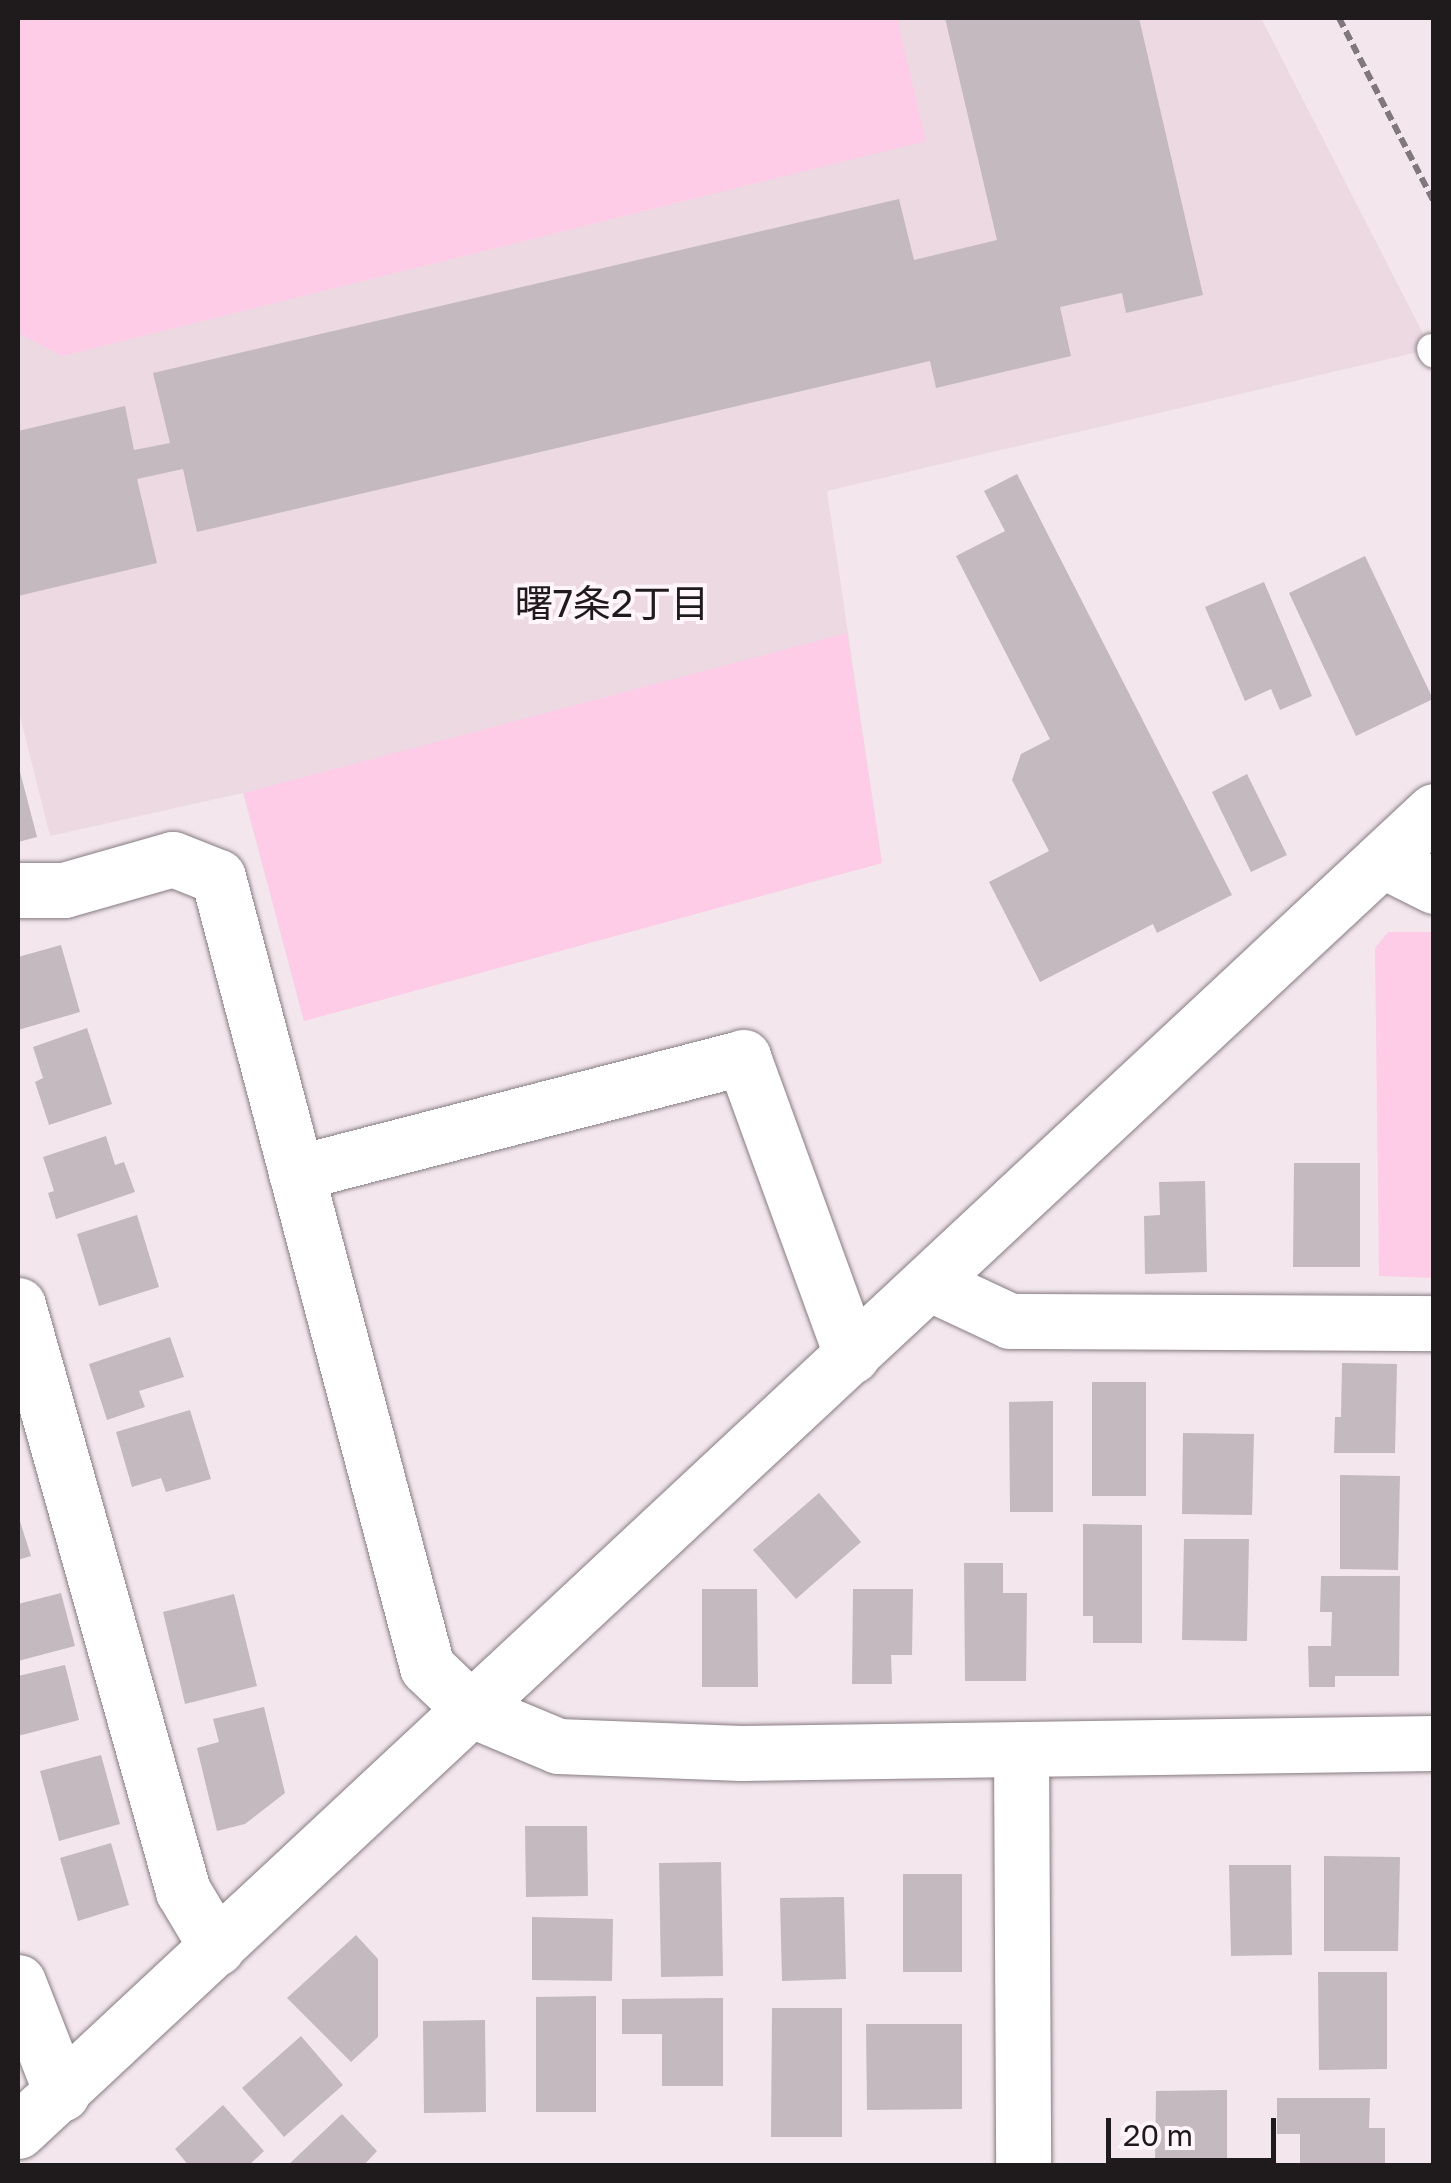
<!DOCTYPE html>
<html>
<head>
<meta charset="utf-8">
<style>
	body { margin:0 }
	#map { position:relative; width:1451px; height:2183px; overflow:hidden; background:#f3e7ed; font-family:"Golos Text","Noto Sans JP",sans-serif }
	div>[style] { position:absolute }
	.built>* { inset:0; background:#ecd9e2 }
	.green>* { inset:0; background:#fecce7 }
	.building>* { inset:0; background:#c4b9bf }
	.path>* { height:6px; margin-top:-3px; transform-origin:0; background:repeating-linear-gradient(90deg,#80787c 0 10px,transparent 0 15px) }
	.roads { filter:drop-shadow(0 0 2px #867c81) drop-shadow(0 0 2px #867c81) }
	.lane>* { height:30px; margin:-15px; padding:0 15px; transform-origin:15px; border-radius:15px; background:#fff }
	.street>* { height:55px; margin:-27.5px; padding:0 27.5px; transform-origin:27.5px; border-radius:27.5px; background:#fff }
	.secondary>* { height:55px; margin:-27.5px; padding:0 27.5px; transform-origin:27.5px; border-radius:27.5px; background:#fff }
	span { translate:-50% -50%; white-space:nowrap; text-align:center; line-height:1.15; -webkit-text-stroke:8px #fff5fa; paint-order:stroke }
	.neighbourhood-label { font-size:38px; color:#1f1b1d }
	.frame { position:absolute; inset:0; border:20px solid #1f1b1d; pointer-events:none }
	.scale { position:absolute; left:1106px; top:2118px; width:170px; height:45px; box-sizing:border-box; border:5px solid #1f1b1d; border-top:0; padding-left:12px; font-size:30px; line-height:35px; white-space:nowrap; color:#1f1b1d; -webkit-text-stroke:8px #fff5fa; paint-order:stroke }
</style>
</head>
<body>
<div id="map">
	<div class="built">
		<i style="clip-path:polygon(18px 18px,1261px 18px,1431px 349px,827px 491px,882px 863px,304px 1021px,243px 793px,50px 836px,18px 708px)"></i>
	</div>
	<div class="green">
		<i style="clip-path:polygon(18px 18px,897px 18px,926px 141px,62px 356px,18px 333px)"></i>
		<i style="clip-path:polygon(847px 633px,882px 863px,304px 1021px,244px 793px)"></i>
		<i style="clip-path:polygon(1388px 932px,1433px 932px,1433px 1278px,1379px 1276px,1375px 948px)"></i>
	</div>
	<div class="building">
		<i style="clip-path:polygon(945px 18px,1139px 18px,1203px 295px,1126px 313px,1122px 293px,1060px 307px,1071px 356px,936px 388px,930px 361px,197px 532px,183px 469px,137px 479px,157px 563px,18px 596px,18px 431px,125px 406px,134px 450px,170px 443px,153px 373px,899px 199px,914px 260px,997px 240px)"></i>
		<i style="clip-path:polygon(1017px 474px,1232px 895px,1157px 933px,1153px 924px,1040px 982px,989px 882px,1049px 851px,1012px 780px,1021px 754px,1050px 739px,956px 556px,1005px 531px,984px 491px)"></i>
		<i style="clip-path:polygon(1365px 556px,1433px 699px,1356px 736px,1289px 593px)"></i>
		<i style="clip-path:polygon(1264px 582px,1312px 696px,1280px 710px,1271px 689px,1245px 701px,1205px 607px)"></i>
		<i style="clip-path:polygon(18px 764px,37px 837px,18px 842px)"></i>
		<i style="clip-path:polygon(1247px 774px,1287px 855px,1251px 872px,1212px 792px)"></i>
		<i style="clip-path:polygon(61px 945px,80px 1012px,18px 1030px,18px 957px)"></i>
		<i style="clip-path:polygon(87px 1028px,112px 1104px,49px 1125px,35px 1082px,43px 1078px,33px 1047px)"></i>
		<i style="clip-path:polygon(106px 1136px,115px 1165px,124px 1162px,135px 1192px,56px 1219px,48px 1193px,54px 1191px,43px 1157px)"></i>
		<i style="clip-path:polygon(1294px 1163px,1360px 1163px,1360px 1267px,1293px 1267px)"></i>
		<i style="clip-path:polygon(1205px 1181px,1207px 1272px,1145px 1274px,1144px 1216px,1160px 1215px,1159px 1182px)"></i>
		<i style="clip-path:polygon(137px 1215px,159px 1287px,99px 1306px,77px 1234px)"></i>
		<i style="clip-path:polygon(170px 1337px,184px 1377px,139px 1391px,145px 1407px,107px 1420px,89px 1364px)"></i>
		<i style="clip-path:polygon(1342px 1363px,1397px 1364px,1395px 1453px,1334px 1453px,1335px 1417px,1341px 1417px)"></i>
		<i style="clip-path:polygon(1092px 1382px,1146px 1382px,1146px 1496px,1092px 1496px)"></i>
		<i style="clip-path:polygon(1053px 1401px,1053px 1512px,1010px 1512px,1009px 1402px)"></i>
		<i style="clip-path:polygon(190px 1410px,211px 1479px,166px 1492px,161px 1478px,132px 1487px,116px 1432px)"></i>
		<i style="clip-path:polygon(1183px 1433px,1254px 1434px,1252px 1515px,1182px 1514px)"></i>
		<i style="clip-path:polygon(1340px 1475px,1400px 1476px,1398px 1570px,1340px 1569px)"></i>
		<i style="clip-path:polygon(819px 1493px,861px 1542px,796px 1599px,753px 1550px)"></i>
		<i style="clip-path:polygon(18px 1515px,31px 1556px,18px 1560px)"></i>
		<i style="clip-path:polygon(1083px 1524px,1142px 1525px,1142px 1643px,1093px 1643px,1093px 1616px,1083px 1616px)"></i>
		<i style="clip-path:polygon(1184px 1539px,1249px 1539px,1247px 1641px,1182px 1640px)"></i>
		<i style="clip-path:polygon(964px 1563px,1003px 1563px,1003px 1593px,1027px 1593px,1026px 1681px,965px 1681px)"></i>
		<i style="clip-path:polygon(1321px 1576px,1400px 1576px,1399px 1676px,1335px 1676px,1335px 1687px,1309px 1687px,1308px 1646px,1331px 1646px,1332px 1612px,1320px 1612px)"></i>
		<i style="clip-path:polygon(702px 1589px,757px 1589px,758px 1687px,702px 1687px)"></i>
		<i style="clip-path:polygon(853px 1589px,913px 1589px,912px 1655px,891px 1655px,892px 1684px,852px 1684px)"></i>
		<i style="clip-path:polygon(61px 1593px,75px 1646px,18px 1661px,18px 1604px)"></i>
		<i style="clip-path:polygon(234px 1594px,257px 1686px,185px 1704px,163px 1612px)"></i>
		<i style="clip-path:polygon(65px 1665px,79px 1720px,18px 1736px,18px 1676px)"></i>
		<i style="clip-path:polygon(264px 1707px,285px 1793px,245px 1824px,217px 1831px,197px 1748px,219px 1742px,213px 1719px)"></i>
		<i style="clip-path:polygon(101px 1755px,120px 1824px,59px 1841px,40px 1771px)"></i>
		<i style="clip-path:polygon(525px 1826px,587px 1826px,588px 1896px,526px 1897px)"></i>
		<i style="clip-path:polygon(111px 1843px,129px 1905px,78px 1921px,60px 1858px)"></i>
		<i style="clip-path:polygon(1324px 1856px,1400px 1857px,1398px 1951px,1324px 1951px)"></i>
		<i style="clip-path:polygon(721px 1862px,723px 1976px,661px 1977px,659px 1863px)"></i>
		<i style="clip-path:polygon(1229px 1865px,1291px 1865px,1292px 1955px,1231px 1956px)"></i>
		<i style="clip-path:polygon(903px 1874px,962px 1874px,962px 1972px,903px 1972px)"></i>
		<i style="clip-path:polygon(844px 1897px,846px 1979px,782px 1981px,780px 1898px)"></i>
		<i style="clip-path:polygon(532px 1917px,613px 1919px,612px 1981px,532px 1980px)"></i>
		<i style="clip-path:polygon(356px 1935px,378px 1959px,378px 2037px,351px 2062px,287px 1998px)"></i>
		<i style="clip-path:polygon(1318px 1972px,1387px 1972px,1387px 2069px,1319px 2070px)"></i>
		<i style="clip-path:polygon(596px 1996px,596px 2112px,536px 2112px,536px 1997px)"></i>
		<i style="clip-path:polygon(723px 1998px,723px 2086px,662px 2086px,662px 2034px,622px 2034px,622px 1999px)"></i>
		<i style="clip-path:polygon(772px 2008px,842px 2008px,842px 2137px,771px 2137px)"></i>
		<i style="clip-path:polygon(485px 2020px,486px 2112px,424px 2113px,423px 2021px)"></i>
		<i style="clip-path:polygon(866px 2024px,962px 2024px,962px 2109px,867px 2110px)"></i>
		<i style="clip-path:polygon(301px 2036px,343px 2085px,284px 2137px,242px 2088px)"></i>
		<i style="clip-path:polygon(1227px 2090px,1227px 2166px,1155px 2166px,1156px 2091px)"></i>
		<i style="clip-path:polygon(1277px 2098px,1370px 2098px,1369px 2128px,1385px 2128px,1385px 2166px,1300px 2166px,1300px 2134px,1277px 2134px)"></i>
		<i style="clip-path:polygon(223px 2105px,264px 2151px,248px 2166px,189px 2166px,175px 2149px)"></i>
		<i style="clip-path:polygon(342px 2114px,377px 2151px,363px 2166px,287px 2166px)"></i>
	</div>
	<div class="path">
		<i style="left:1339px;top:18px;width:207px;rotate:62.7deg"></i>
	</div>
	<div class="roads">
		<div class="lane">
			<i style="left:1432px;top:349px;width:4px;rotate:63deg"></i>
		</div>
		<div class="street">
			<i style="left:1382px;top:860px;width:58px;rotate:26.6deg"></i>
			<i style="left:18px;top:890px;width:46px"></i>
			<i style="left:64px;top:890px;width:113px;rotate:-15.9deg"></i>
			<i style="left:173px;top:859px;width:48px;rotate:21.8deg"></i>
			<i style="left:218px;top:877px;width:817px;rotate:75.18deg"></i>
			<i style="left:427px;top:1667px;width:62px;rotate:43.7deg"></i>
			<i style="left:472px;top:1710px;width:93px;rotate:22.7deg"></i>
			<i style="left:558px;top:1746px;width:183px;rotate:2.2deg"></i>
			<i style="left:741px;top:1753px;width:693px;rotate:-0.83deg"></i>
			<i style="left:296px;top:1173px;width:462px;rotate:-14.5deg"></i>
			<i style="left:743px;top:1057px;width:318px;rotate:70deg"></i>
			<i style="left:929px;top:1283px;width:89px;rotate:25.1deg"></i>
			<i style="left:1010px;top:1321px;width:424px;rotate:0.3deg"></i>
			<i style="left:18px;top:1305px;width:609px;rotate:74.27deg"></i>
			<i style="left:183px;top:1891px;width:66px;rotate:59.2deg"></i>
			<i style="left:1021px;top:1749px;width:417px;rotate:89.7deg"></i>
			<i style="left:18px;top:1982px;width:120px;rotate:68.6deg"></i>
		</div>
		<div class="secondary">
			<i style="left:18px;top:2131px;width:1936px;rotate:-42.99deg"></i>
		</div>
	</div>
	<div class="neighbourhood-label">
		<span style="left:612px;top:603px">曙7条2丁目</span>
	</div>
	<div class="frame"></div>
	<div class="scale">20 m</div>
</div>
</body>
</html>
